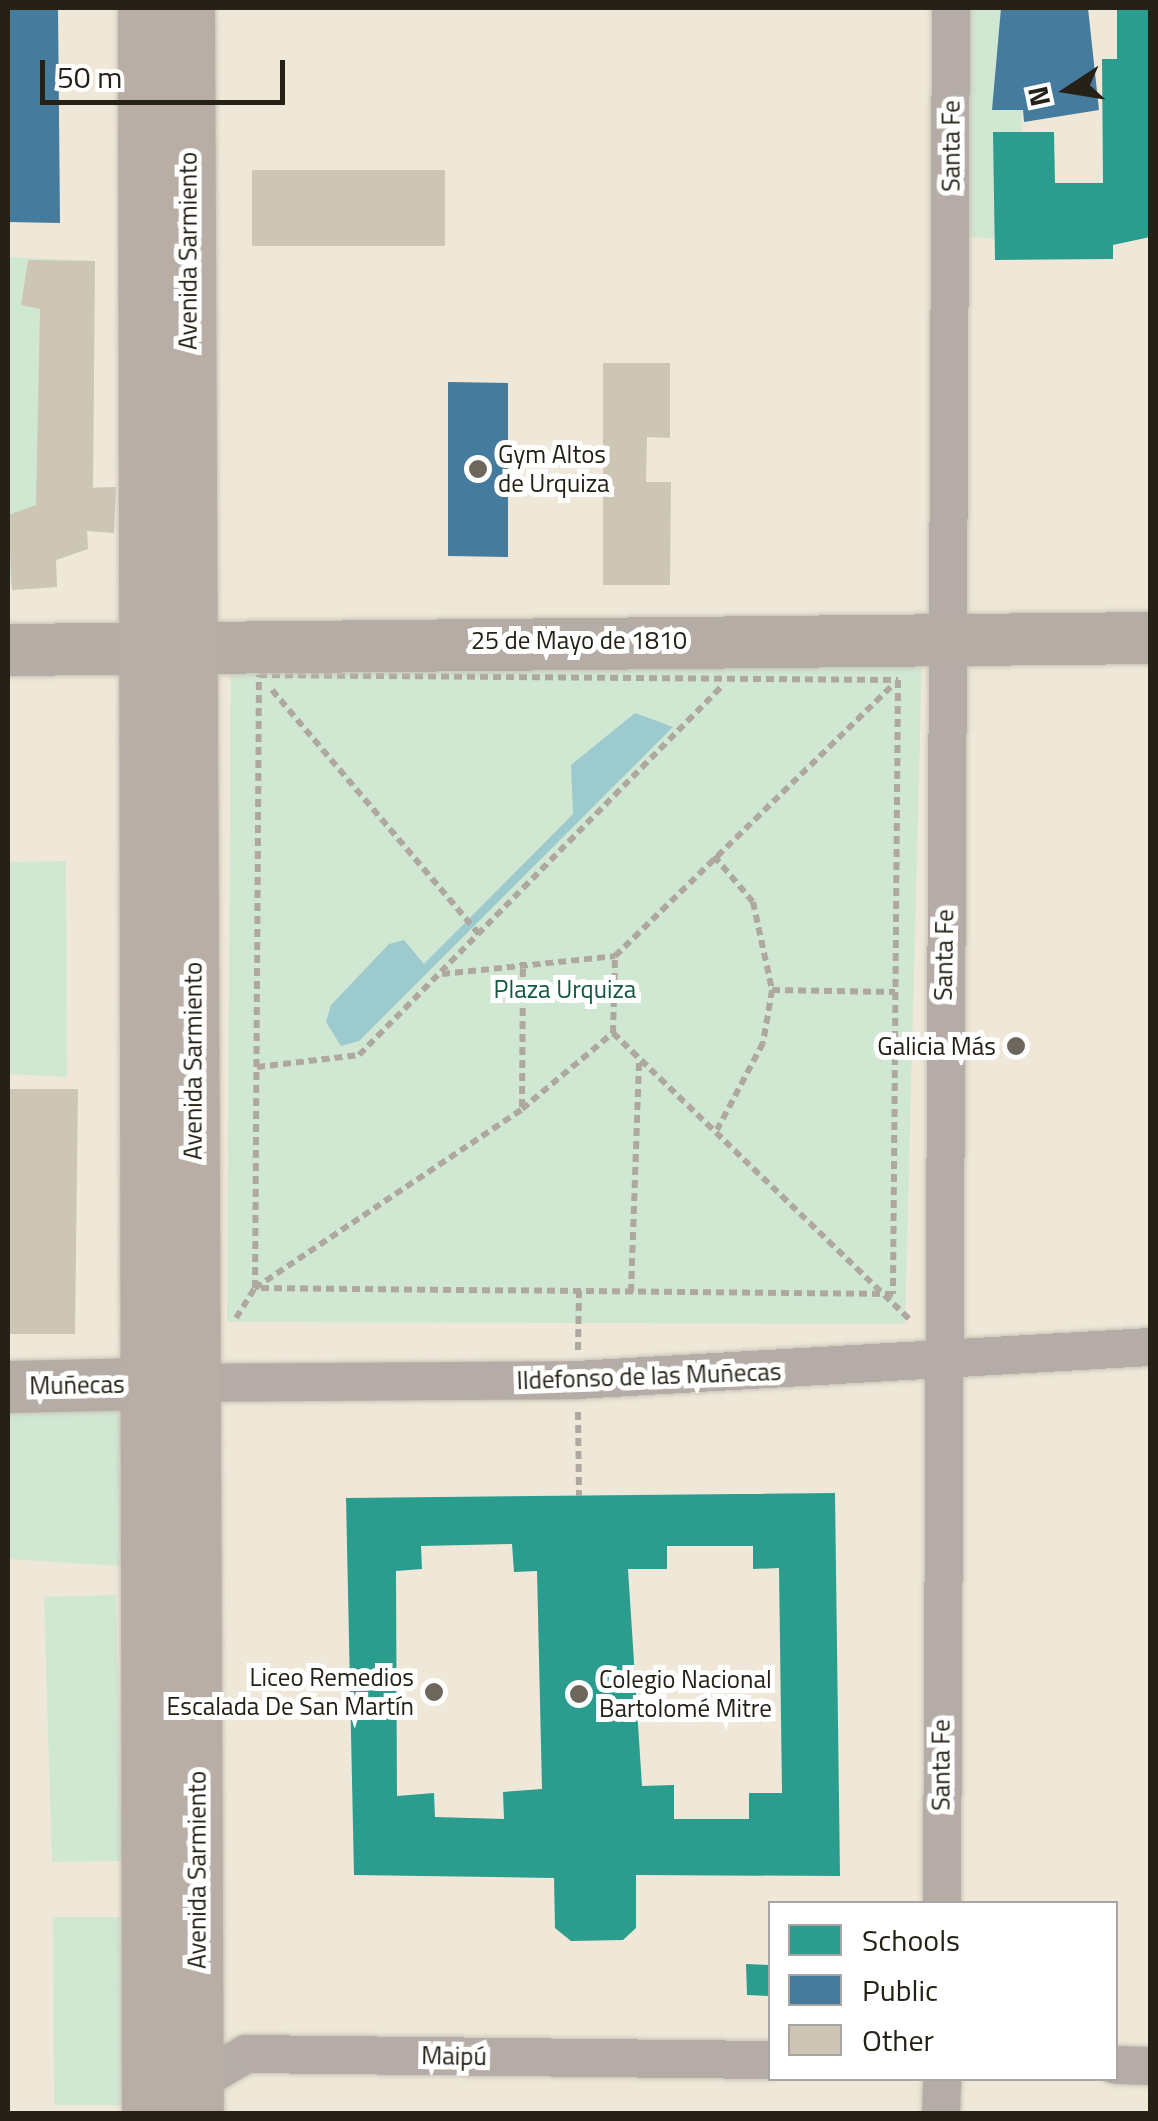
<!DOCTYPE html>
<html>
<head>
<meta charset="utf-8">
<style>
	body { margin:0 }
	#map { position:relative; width:1158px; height:2121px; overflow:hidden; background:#efe8d8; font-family:"Titillium Web",sans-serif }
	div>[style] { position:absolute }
	.green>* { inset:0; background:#d0e7d2 }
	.water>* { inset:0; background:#9ccace }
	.schools>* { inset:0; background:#2a9d8f }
	.public>* { inset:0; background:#457b9d }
	.building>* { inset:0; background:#cdc6b5 }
	.path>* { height:6px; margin-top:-3px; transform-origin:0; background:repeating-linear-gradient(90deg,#afa8a1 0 8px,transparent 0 13px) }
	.roads { filter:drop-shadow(0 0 2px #c9c3b7) drop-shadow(0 0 2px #c9c3b7) }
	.street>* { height:38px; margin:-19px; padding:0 19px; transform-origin:19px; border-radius:19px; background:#b5aca7 }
	.secondary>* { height:52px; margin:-26px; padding:0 26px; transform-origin:26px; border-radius:26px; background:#b4aca5 }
	.primary>* { height:55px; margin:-27.5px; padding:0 27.5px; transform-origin:27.5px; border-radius:27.5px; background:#b8aea5 }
	.dots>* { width:28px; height:28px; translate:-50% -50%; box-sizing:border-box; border:5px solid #fff; border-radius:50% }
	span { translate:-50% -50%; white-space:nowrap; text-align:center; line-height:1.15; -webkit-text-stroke:10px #fff; paint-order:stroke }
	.street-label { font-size:25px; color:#252116 }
	.poi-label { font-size:25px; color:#252116 }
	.left { translate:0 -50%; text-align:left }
	.right { translate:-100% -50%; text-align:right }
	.park-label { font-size:25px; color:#13593d }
	.frame { position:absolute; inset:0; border:10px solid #252116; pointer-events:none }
	.legend { position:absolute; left:768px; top:1901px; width:350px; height:180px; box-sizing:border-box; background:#fff; border:2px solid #a8a6a2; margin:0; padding:12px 18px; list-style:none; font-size:30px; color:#252116 }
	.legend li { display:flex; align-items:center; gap:20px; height:50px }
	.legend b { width:50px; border:2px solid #a8a6a2 }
	.north { position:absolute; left:1018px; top:40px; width:100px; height:100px; -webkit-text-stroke:8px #fff; paint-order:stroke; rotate:258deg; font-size:28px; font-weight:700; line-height:40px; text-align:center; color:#252116 }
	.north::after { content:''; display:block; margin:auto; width:35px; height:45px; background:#252116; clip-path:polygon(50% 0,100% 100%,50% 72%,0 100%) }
	.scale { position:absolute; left:40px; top:60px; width:245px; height:45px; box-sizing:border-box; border:5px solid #252116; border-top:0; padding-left:12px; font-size:30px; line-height:35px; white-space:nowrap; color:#252116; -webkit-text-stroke:8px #fff; paint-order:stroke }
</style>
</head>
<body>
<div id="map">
	<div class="green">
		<i style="clip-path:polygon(962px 8px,1023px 8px,1020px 242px,963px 236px)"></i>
		<i style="clip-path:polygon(8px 257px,95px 261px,93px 487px,116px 487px,114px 533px,87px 531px,88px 549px,56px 560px,57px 587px,12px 590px,8px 568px)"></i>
		<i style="clip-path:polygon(231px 651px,922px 658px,905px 1324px,227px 1322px)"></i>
		<i style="clip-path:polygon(66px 861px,67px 1077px,8px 1074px,8px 862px)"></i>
		<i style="clip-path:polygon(147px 1384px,136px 1567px,8px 1559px,8px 1402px)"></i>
		<i style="clip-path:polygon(116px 1595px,122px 1861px,52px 1862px,44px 1597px)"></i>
		<i style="clip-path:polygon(53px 1917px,124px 1917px,125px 2105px,54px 2105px)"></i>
	</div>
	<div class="water">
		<i style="clip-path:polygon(635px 713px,673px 727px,359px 1041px,341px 1046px,326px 1022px,331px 1005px,389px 944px,404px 940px,424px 964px,573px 814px,571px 765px)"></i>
	</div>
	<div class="schools">
		<i style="clip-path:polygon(1117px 8px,1150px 8px,1150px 237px,1113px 245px,1113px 259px,995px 260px,993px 132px,1054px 132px,1055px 183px,1103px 183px,1102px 59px,1117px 59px)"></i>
		<i style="clip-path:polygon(evenodd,835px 1493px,840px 1876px,636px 1875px,636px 1928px,623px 1940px,571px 1941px,555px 1928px,554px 1878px,354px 1875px,346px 1498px,835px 1493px,512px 1544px,514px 1572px,537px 1571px,542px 1789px,503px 1792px,504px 1819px,435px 1817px,434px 1793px,397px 1796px,396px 1571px,422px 1569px,421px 1546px,512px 1544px,835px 1493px,667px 1546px,753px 1546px,753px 1569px,779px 1568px,782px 1793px,749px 1793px,749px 1819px,674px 1819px,674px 1785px,642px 1786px,628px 1569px,667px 1569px,667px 1546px)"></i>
		<i style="clip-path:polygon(746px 1964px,770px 1965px,770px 1996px,747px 1995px)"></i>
	</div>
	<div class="public">
		<i style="clip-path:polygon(8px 8px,58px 8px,60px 223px,8px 222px)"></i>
		<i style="clip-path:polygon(1001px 8px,1088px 8px,1099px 110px,1024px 122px,1023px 110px,992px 110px)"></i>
		<i style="clip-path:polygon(448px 382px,508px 383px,508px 557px,448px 556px)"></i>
	</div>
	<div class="building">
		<i style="clip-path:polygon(252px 170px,445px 170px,445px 246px,252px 246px)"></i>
		<i style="clip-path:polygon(28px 260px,95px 261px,93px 488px,116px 487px,114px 533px,87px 531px,88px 549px,56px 560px,57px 587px,12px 590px,8px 515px,36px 505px,40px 309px,21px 305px)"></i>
		<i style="clip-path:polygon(603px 363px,670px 363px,670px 438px,647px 437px,646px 482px,671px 482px,670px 585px,603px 585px)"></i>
		<i style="clip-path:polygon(8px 1089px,78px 1089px,75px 1334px,8px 1334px)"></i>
	</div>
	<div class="path">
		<i style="left:259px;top:675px;width:639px;rotate:0.45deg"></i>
		<i style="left:898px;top:680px;width:614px;rotate:90.47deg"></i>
		<i style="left:893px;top:1294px;width:638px;rotate:-179.46deg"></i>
		<i style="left:255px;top:1288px;width:613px;rotate:-89.63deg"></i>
		<i style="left:272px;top:690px;width:320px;rotate:49.7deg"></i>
		<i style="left:714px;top:856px;width:60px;rotate:49.7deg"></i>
		<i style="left:753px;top:902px;width:90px;rotate:77.8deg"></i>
		<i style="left:772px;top:990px;width:54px;rotate:99.6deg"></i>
		<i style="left:763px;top:1043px;width:98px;rotate:117.9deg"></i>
		<i style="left:442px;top:974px;width:174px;rotate:-5.9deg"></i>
		<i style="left:772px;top:990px;width:123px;rotate:0.9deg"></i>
		<i style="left:613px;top:1033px;width:413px;rotate:44deg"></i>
		<i style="left:257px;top:1067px;width:103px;rotate:-6.7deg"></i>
		<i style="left:359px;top:1055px;width:520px;rotate:-45.47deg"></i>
		<i style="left:522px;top:1107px;width:145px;rotate:-89.6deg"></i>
		<i style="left:631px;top:1292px;width:233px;rotate:-88deg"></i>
		<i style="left:236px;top:1318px;width:36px;rotate:-58deg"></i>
		<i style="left:255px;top:1288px;width:321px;rotate:-33.8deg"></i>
		<i style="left:522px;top:1109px;width:119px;rotate:-39.9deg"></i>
		<i style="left:613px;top:1033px;width:77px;rotate:-88.5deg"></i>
		<i style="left:615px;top:956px;width:390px;rotate:-44.3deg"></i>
		<i style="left:578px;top:1350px;width:59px;rotate:-89deg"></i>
		<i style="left:578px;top:1412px;width:84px;rotate:89.3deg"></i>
	</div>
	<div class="roads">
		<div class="street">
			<i style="left:169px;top:1383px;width:408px;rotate:-0.4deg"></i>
			<i style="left:577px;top:1380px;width:574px;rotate:-3.3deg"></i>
			<i style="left:942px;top:1904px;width:1896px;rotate:-89.73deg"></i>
			<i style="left:1116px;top:2065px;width:34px;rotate:2deg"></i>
			<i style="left:181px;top:2092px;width:75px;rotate:-30.3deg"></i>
			<i style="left:246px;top:2054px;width:524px;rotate:0.66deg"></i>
			<i style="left:941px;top:2114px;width:36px;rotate:-88deg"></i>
		</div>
		<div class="secondary">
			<i style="left:8px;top:650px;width:1142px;rotate:-0.6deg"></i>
			<i style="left:8px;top:1387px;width:139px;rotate:-1.2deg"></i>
		</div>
		<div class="primary">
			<i style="left:145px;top:8px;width:2106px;rotate:89.89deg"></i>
			<i style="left:187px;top:8px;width:2106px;rotate:89.76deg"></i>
		</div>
	</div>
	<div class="dots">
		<i style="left:478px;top:469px;background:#6c675a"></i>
		<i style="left:1016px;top:1046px;background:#6c675a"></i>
		<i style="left:434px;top:1692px;background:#6c675a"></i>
		<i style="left:579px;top:1694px;background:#6c675a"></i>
	</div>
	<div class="street-label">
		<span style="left:951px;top:146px;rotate:-90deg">Santa Fe</span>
		<span style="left:188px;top:251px;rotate:-90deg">Avenida Sarmiento</span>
		<span style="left:579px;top:640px">25 de Mayo de 1810</span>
		<span style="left:944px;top:955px;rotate:-89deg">Santa Fe</span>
		<span style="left:193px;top:1061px;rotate:-90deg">Avenida Sarmiento</span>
		<span style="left:649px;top:1376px;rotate:-2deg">Ildefonso de las Muñecas</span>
		<span style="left:77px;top:1385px;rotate:-1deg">Muñecas</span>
		<span style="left:941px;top:1765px;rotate:-90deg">Santa Fe</span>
		<span style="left:197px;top:1870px;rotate:-90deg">Avenida Sarmiento</span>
		<span style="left:454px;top:2056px;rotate:1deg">Maipú</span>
	</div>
	<div class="poi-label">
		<span class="left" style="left:498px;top:469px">Gym Altos<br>de Urquiza</span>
		<span class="right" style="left:996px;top:1046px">Galicia Más</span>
		<span class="right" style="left:414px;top:1692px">Liceo Remedios<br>Escalada De San Martín</span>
		<span class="left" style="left:599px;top:1694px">Colegio Nacional<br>Bartolomé Mitre</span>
	</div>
	<div class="park-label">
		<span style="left:565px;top:989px">Plaza Urquiza</span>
	</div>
	<div class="frame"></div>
	<ul class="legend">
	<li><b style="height:28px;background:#2a9d8f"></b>Schools</li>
	<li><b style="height:28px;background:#457b9d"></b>Public</li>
	<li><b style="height:28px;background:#cdc6b5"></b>Other</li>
	</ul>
	<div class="north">N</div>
	<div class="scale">50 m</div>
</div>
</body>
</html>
